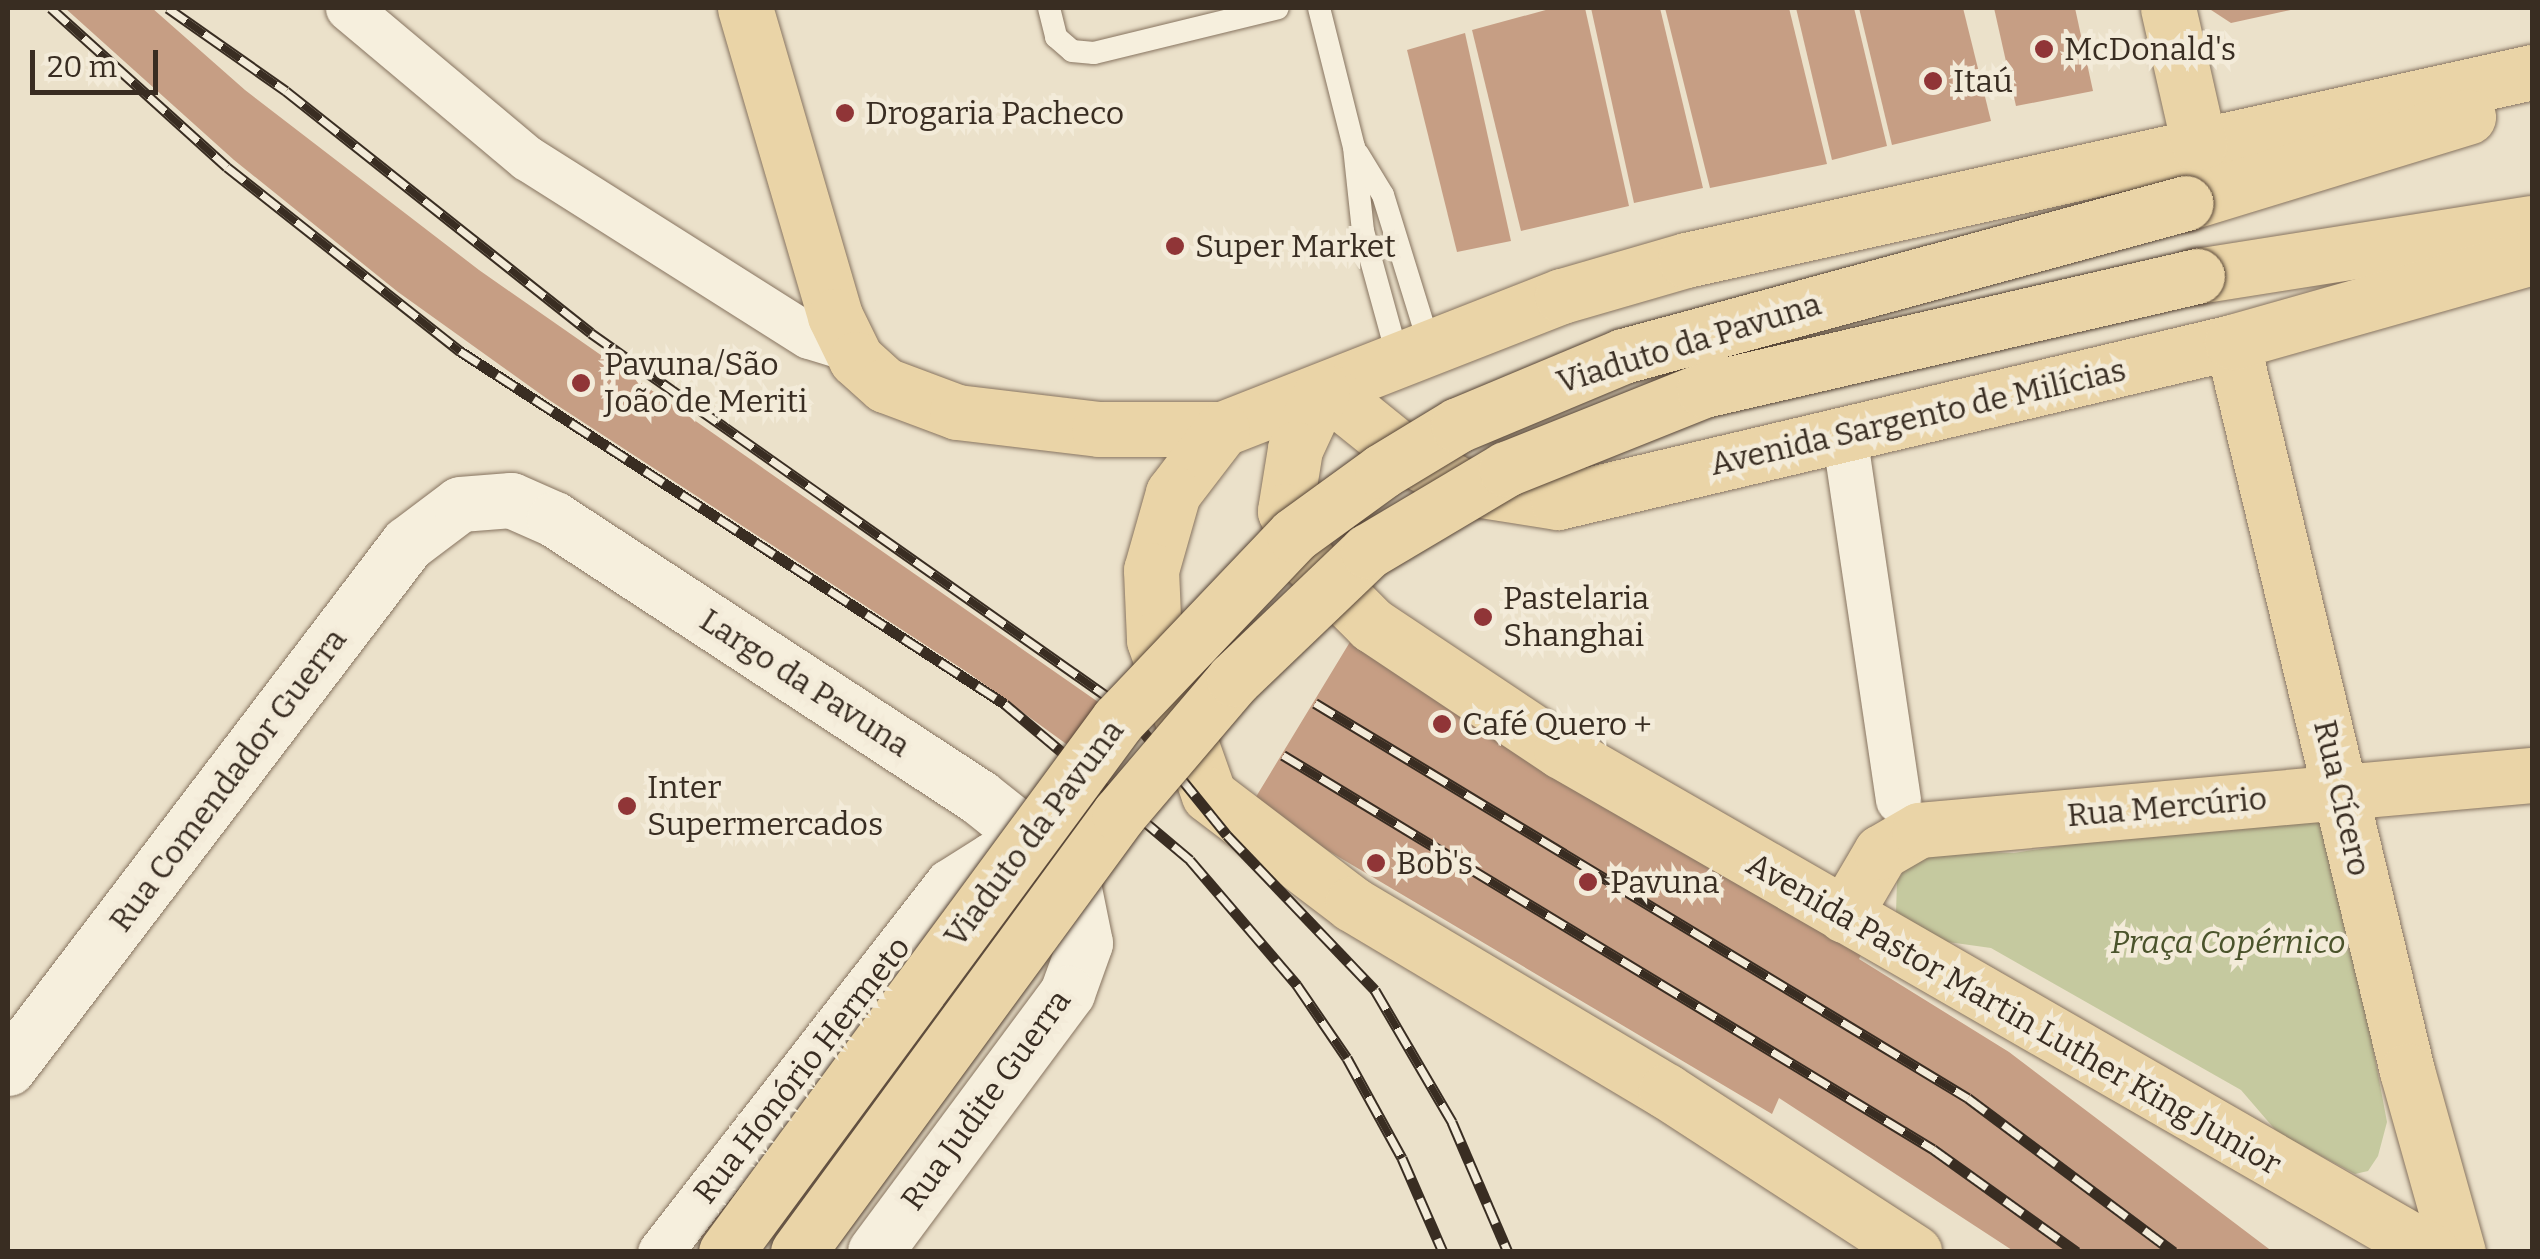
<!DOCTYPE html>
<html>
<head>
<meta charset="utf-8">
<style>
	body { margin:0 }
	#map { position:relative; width:2540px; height:1259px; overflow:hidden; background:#ebe1ca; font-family:Bitter,serif }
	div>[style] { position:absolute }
	.green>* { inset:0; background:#c5c99f }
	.building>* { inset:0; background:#c69e84 }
	.roads { filter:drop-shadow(0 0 2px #877460) drop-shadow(0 0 2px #877460) }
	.lane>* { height:22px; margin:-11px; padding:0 11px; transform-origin:11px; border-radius:11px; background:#f6efdd }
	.street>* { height:45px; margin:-22.5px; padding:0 22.5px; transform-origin:22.5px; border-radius:22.5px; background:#f6efdd }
	.secondary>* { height:55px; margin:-27.5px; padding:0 27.5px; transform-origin:27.5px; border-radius:27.5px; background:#f6efdd }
	.primary>* { height:55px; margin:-27.5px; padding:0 27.5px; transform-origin:27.5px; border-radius:27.5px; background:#ead4a7 }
	.rail>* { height:11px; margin-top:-5.5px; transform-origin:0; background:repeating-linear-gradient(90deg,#f3ebd9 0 22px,#392d22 0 44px); box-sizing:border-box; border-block:2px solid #392d22 }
	.bridges { filter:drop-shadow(0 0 2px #554334) drop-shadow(0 0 2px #554334) }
	.primary-bridge>* { height:55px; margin:-27.5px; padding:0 27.5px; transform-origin:27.5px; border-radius:27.5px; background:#ead4a7 }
	.dots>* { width:28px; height:28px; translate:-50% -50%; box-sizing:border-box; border:5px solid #f3ebd9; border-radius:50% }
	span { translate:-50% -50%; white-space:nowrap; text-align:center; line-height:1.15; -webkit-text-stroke:9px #f3ebd9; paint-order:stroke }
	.poi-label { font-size:32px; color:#392d22 }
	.left { translate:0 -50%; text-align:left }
	.street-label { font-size:32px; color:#392d22 }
	.park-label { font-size:32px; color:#4a532b; font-style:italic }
	.frame { position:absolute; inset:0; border:10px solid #392d22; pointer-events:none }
	.scale { position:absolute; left:30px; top:50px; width:128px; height:45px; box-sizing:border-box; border:5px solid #392d22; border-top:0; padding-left:12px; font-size:30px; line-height:35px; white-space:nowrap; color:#392d22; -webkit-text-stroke:8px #f3ebd9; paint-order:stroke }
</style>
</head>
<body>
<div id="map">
	<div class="green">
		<i style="clip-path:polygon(2327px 804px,2387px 1122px,2378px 1156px,2368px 1171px,2355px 1174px,2278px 1133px,2241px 1090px,1991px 948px,1941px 941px,1896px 913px,1897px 881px,1907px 866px,1933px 851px,2014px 853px)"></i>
	</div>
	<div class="building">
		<i style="clip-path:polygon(65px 8px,152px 8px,245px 90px,479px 270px,1101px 704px,1076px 751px,970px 674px,546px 398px,398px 292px,234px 160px)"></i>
		<i style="clip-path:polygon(1553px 8px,1585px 8px,1629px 206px,1521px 231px,1472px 30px)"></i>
		<i style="clip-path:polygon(1591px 8px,1660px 8px,1703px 188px,1634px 203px)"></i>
		<i style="clip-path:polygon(1665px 8px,1789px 8px,1827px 164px,1710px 188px)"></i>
		<i style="clip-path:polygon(1796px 8px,1854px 8px,1887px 146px,1832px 160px)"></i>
		<i style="clip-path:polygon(1859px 8px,1963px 8px,1991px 121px,1892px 145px)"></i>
		<i style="clip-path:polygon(1994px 8px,2075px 8px,2093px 91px,2016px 106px)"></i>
		<i style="clip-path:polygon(2208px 8px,2295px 8px,2295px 9px,2231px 23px)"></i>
		<i style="clip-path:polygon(1465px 33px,1511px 241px,1457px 252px,1407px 50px)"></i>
		<i style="clip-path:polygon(1356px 632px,1866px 943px,1859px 959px,2009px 1052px,2273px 1252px,2015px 1252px,1779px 1098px,1772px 1114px,1251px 805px)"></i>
	</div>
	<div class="roads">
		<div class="lane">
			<i style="left:1049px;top:8px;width:30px;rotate:76deg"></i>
			<i style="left:1056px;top:37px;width:21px;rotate:41deg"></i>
			<i style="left:1072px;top:51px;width:22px;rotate:5deg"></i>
			<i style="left:1094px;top:53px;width:189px;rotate:-13.7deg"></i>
			<i style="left:1319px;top:8px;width:143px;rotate:75.9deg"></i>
			<i style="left:1354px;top:147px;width:84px;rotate:83.9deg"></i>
			<i style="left:1363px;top:231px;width:132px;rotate:74.6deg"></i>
			<i style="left:1358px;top:154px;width:48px;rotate:58.6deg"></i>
			<i style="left:1383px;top:195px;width:159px;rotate:72.8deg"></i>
		</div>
		<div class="street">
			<i style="left:348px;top:8px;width:234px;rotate:40deg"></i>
			<i style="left:527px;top:158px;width:333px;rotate:32.3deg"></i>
			<i style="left:809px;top:336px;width:41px;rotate:17.1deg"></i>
			<i style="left:1844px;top:434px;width:370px;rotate:81.6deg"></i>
			<i style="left:660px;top:1252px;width:469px;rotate:-52.1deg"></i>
			<i style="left:948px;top:882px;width:51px;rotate:-32.1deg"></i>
			<i style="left:991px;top:855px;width:49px;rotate:-3.5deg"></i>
		</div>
		<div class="secondary">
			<i style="left:8px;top:1068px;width:659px;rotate:-52.71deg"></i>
			<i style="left:407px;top:544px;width:66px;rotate:-37deg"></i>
			<i style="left:460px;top:504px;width:51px;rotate:-4.5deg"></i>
			<i style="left:511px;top:500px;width:47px;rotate:23.8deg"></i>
			<i style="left:554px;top:519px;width:508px;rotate:33.19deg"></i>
			<i style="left:979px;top:797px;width:93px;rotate:38.5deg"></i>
			<i style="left:1052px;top:855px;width:36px;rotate:54deg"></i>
			<i style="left:1073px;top:884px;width:60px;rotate:78.5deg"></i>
			<i style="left:1085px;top:943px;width:53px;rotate:109.8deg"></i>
			<i style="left:1067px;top:993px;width:322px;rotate:126.6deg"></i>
		</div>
		<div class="primary">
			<i style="left:745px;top:8px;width:321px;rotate:73.7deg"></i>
			<i style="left:835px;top:316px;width:48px;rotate:64deg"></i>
			<i style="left:856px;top:359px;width:39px;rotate:42deg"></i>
			<i style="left:885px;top:385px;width:77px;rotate:20.6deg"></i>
			<i style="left:957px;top:412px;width:143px;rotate:6.8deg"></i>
			<i style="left:1099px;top:429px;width:123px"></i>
			<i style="left:1222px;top:429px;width:365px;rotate:-21.4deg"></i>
			<i style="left:1562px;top:296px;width:129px;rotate:-16.2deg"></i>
			<i style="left:1686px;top:260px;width:867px;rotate:-12.53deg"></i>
			<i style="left:2168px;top:8px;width:140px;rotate:77.2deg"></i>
			<i style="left:2186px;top:203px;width:295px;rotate:-17deg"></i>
			<i style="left:2197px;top:276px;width:339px;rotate:-9deg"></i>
			<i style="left:2232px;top:342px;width:750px;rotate:76.5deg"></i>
			<i style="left:2407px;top:1071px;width:188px;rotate:74.3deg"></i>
			<i style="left:1326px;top:390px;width:107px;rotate:38.9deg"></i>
			<i style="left:1409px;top:457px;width:62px;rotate:29.1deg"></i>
			<i style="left:1463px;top:487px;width:96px;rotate:9deg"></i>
			<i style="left:1558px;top:502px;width:693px;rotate:-13.35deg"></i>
			<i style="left:2232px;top:342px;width:312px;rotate:-15.8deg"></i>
			<i style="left:1322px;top:391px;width:64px;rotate:115deg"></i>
			<i style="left:1295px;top:449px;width:63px;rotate:99.2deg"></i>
			<i style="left:1285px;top:511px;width:55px;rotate:65.3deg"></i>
			<i style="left:1308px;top:561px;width:91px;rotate:45deg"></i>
			<i style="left:1372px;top:625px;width:227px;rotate:33.7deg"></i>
			<i style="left:1561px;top:751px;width:1005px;rotate:29.91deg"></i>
			<i style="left:1222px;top:429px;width:81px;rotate:127.4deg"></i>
			<i style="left:1173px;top:493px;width:80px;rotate:105.9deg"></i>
			<i style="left:1151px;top:570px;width:70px;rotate:87.5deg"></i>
			<i style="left:1154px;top:640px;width:164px;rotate:70.5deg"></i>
			<i style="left:1209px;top:795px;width:180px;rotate:37.3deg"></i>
			<i style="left:1352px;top:904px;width:365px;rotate:30.8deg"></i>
			<i style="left:1666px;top:1091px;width:296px;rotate:33deg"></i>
			<i style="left:1844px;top:915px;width:73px;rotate:-59.6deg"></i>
			<i style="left:1881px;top:852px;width:44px;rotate:-30.1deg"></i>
			<i style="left:1919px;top:830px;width:615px;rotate:-5.13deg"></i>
		</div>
	</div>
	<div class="rail">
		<i style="left:51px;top:8px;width:237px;rotate:42.1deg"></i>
		<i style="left:227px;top:167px;width:297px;rotate:38.3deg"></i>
		<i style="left:460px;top:351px;width:649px;rotate:32.93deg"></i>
		<i style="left:1005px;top:704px;width:242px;rotate:40.1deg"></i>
		<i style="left:1190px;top:860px;width:165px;rotate:49.4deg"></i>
		<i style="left:1297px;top:985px;width:88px;rotate:55.6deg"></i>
		<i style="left:1347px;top:1058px;width:114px;rotate:61.2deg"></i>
		<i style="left:1402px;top:1158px;width:103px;rotate:66.4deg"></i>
		<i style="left:168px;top:8px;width:144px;rotate:35.1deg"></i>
		<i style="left:286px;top:91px;width:389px;rotate:38.4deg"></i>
		<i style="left:591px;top:333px;width:653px;rotate:35.15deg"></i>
		<i style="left:1125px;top:709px;width:162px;rotate:51deg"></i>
		<i style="left:1227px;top:835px;width:214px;rotate:46.3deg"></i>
		<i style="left:1375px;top:990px;width:153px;rotate:59.7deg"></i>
		<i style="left:1452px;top:1122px;width:142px;rotate:66.7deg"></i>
		<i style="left:1315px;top:703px;width:763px;rotate:31.17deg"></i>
		<i style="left:1968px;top:1098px;width:257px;rotate:36.8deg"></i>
		<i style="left:1283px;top:755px;width:760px;rotate:31.22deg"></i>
		<i style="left:1933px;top:1149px;width:177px;rotate:35.6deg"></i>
	</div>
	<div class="bridges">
		<div class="primary-bridge">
			<i style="left:726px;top:1252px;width:661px;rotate:-53.62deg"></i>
			<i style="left:1118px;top:720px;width:255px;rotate:-46.4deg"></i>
			<i style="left:1294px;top:535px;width:109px;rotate:-36deg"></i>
			<i style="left:1382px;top:471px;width:89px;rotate:-31.2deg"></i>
			<i style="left:1458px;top:425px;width:179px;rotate:-22.7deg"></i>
			<i style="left:1623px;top:356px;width:583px;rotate:-15.2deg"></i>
			<i style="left:798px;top:1252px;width:543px;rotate:-53.76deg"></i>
			<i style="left:1119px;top:814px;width:177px;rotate:-49.6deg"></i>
			<i style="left:1234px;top:679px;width:185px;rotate:-43.7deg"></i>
			<i style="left:1368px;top:551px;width:161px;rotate:-30.7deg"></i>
			<i style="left:1506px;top:469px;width:213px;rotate:-21.8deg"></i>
			<i style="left:1704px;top:390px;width:506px;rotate:-13.02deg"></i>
		</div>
	</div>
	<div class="dots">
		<i style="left:2044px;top:49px;background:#903537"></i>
		<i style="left:1933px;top:81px;background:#903537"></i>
		<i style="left:845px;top:113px;background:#903537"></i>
		<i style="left:1175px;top:246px;background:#903537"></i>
		<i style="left:581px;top:383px;background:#903537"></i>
		<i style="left:1483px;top:617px;background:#903537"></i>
		<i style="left:1442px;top:724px;background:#903537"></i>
		<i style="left:627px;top:806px;background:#903537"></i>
		<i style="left:1376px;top:863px;background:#903537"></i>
		<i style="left:1588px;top:882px;background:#903537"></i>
	</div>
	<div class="poi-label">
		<span class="left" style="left:2064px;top:49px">McDonald's</span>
		<span class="left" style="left:1953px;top:81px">Itaú</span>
		<span class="left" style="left:865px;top:113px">Drogaria Pacheco</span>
		<span class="left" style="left:1195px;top:246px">Super Market</span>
		<span class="left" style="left:604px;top:383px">Pavuna/São<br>João de Meriti</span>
		<span class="left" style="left:1503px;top:617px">Pastelaria<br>Shanghai</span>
		<span class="left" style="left:1462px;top:724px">Café Quero +</span>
		<span class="left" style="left:647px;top:806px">Inter<br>Supermercados</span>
		<span class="left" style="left:1396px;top:863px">Bob's</span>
		<span class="left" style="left:1610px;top:882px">Pavuna</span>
	</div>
	<div class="street-label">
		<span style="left:1689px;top:343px;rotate:-17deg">Viaduto da Pavuna</span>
		<span style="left:1918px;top:417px;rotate:-13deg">Avenida Sargento de Milícias</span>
		<span style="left:805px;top:683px;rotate:33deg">Largo da Pavuna</span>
		<span style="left:228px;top:780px;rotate:-53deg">Rua Comendador Guerra</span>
		<span style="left:2342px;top:798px;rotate:77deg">Rua Cícero</span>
		<span style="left:2167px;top:807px;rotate:-5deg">Rua Mercúrio</span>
		<span style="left:1034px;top:833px;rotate:-53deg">Viaduto da Pavuna</span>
		<span style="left:2014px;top:1014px;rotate:30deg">Avenida Pastor Martin Luther King Junior</span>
		<span style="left:802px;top:1070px;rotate:-52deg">Rua Honório Hermeto</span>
		<span style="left:986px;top:1100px;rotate:-54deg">Rua Judite Guerra</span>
	</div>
	<div class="park-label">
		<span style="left:2228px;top:942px">Praça Copérnico</span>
	</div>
	<div class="frame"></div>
	<div class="scale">20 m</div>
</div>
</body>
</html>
